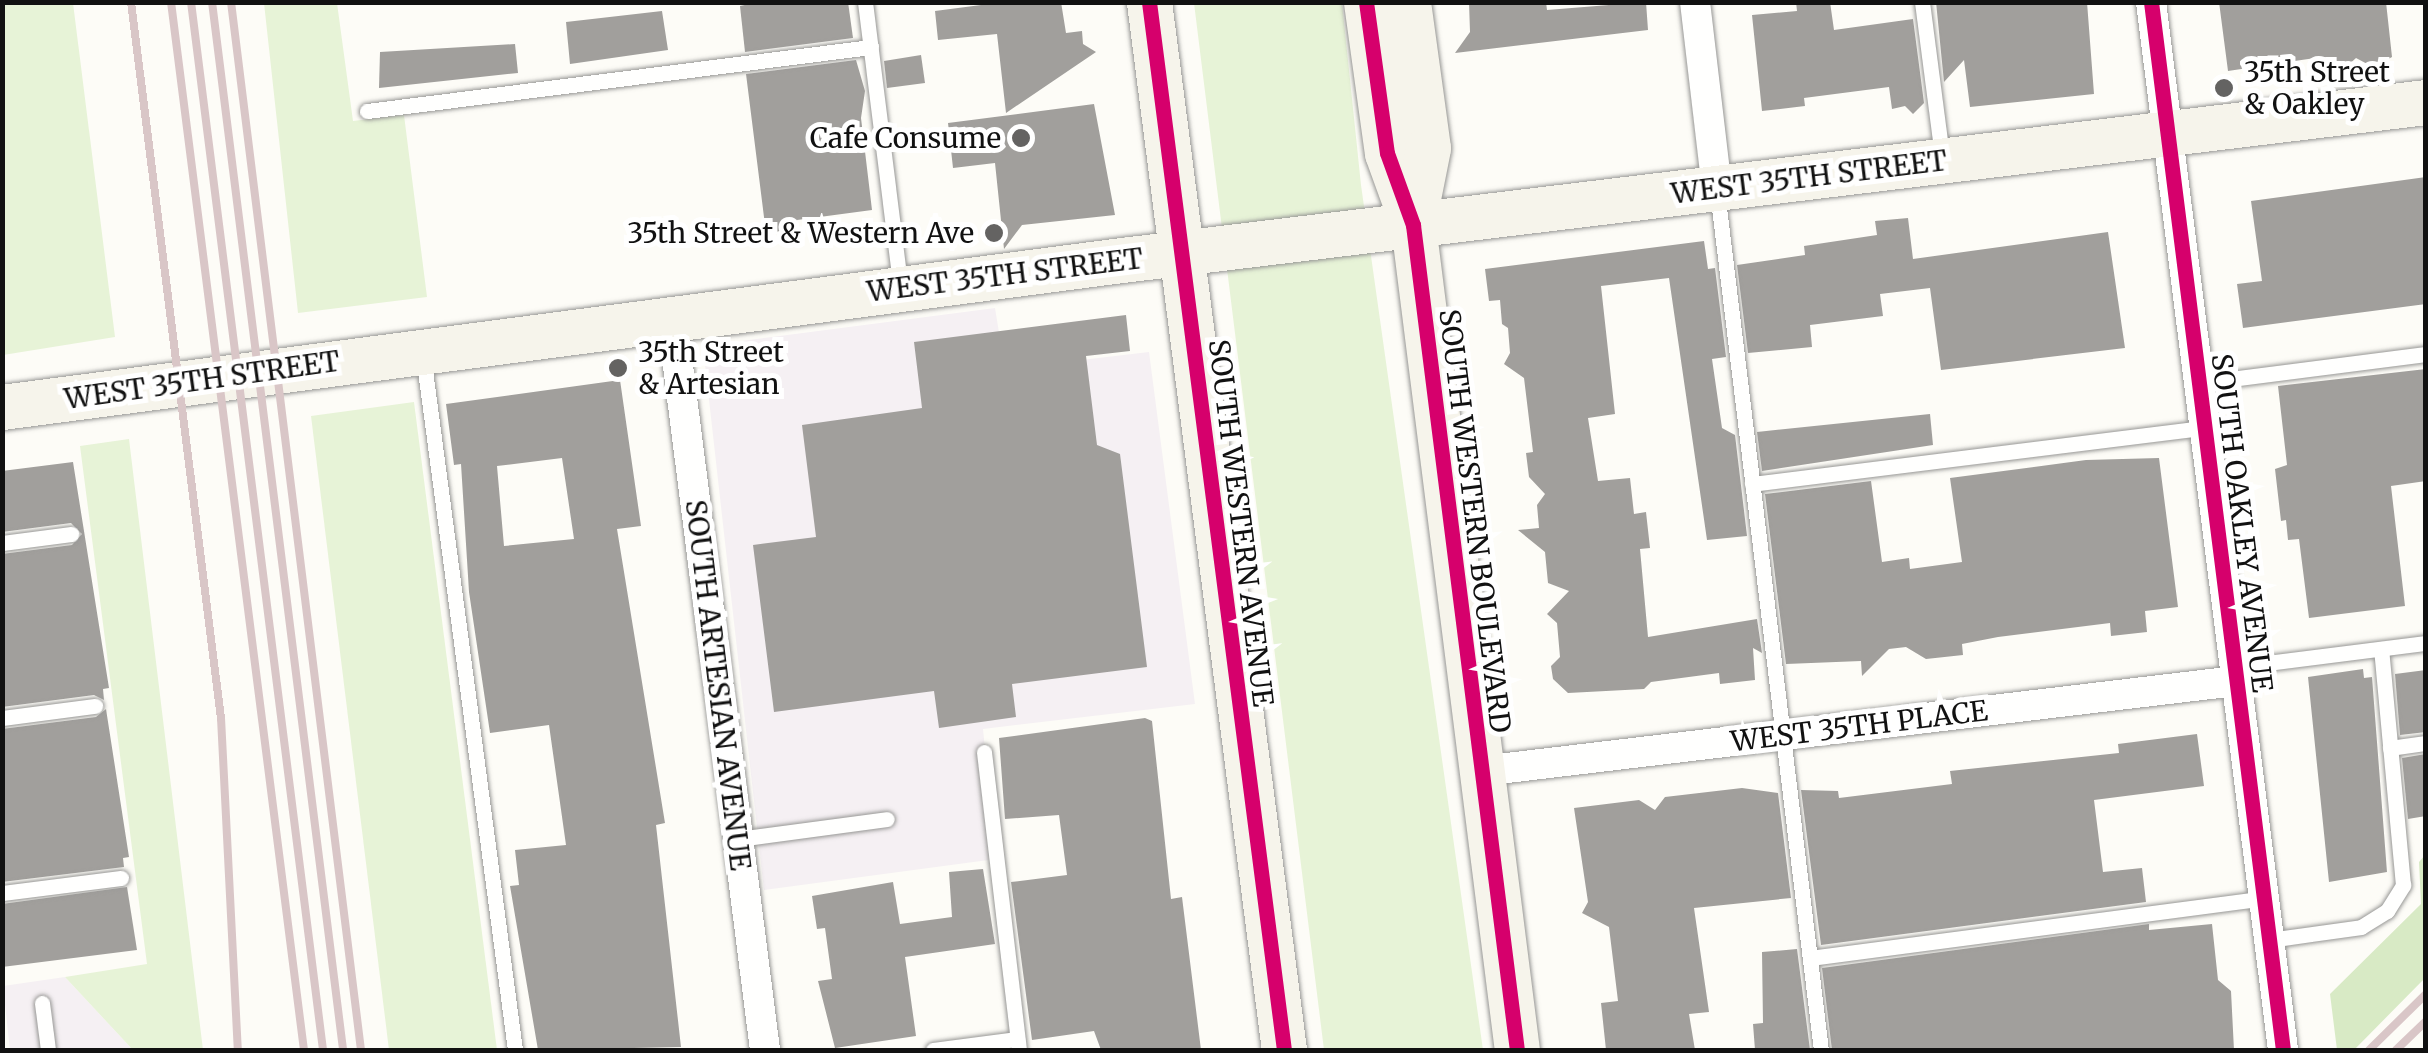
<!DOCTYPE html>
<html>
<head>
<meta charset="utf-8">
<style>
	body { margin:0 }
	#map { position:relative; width:2428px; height:1053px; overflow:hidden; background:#fdfcf7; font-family:Merriweather,serif }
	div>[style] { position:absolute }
	.industrial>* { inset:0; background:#f5f0f3 }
	.green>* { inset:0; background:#e7f3d7 }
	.forest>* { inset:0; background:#d8eac5 }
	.building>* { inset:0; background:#a19f9c }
	.roads { filter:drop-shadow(0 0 2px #979795) drop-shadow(0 0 2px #979795) }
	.lane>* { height:15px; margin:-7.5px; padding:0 7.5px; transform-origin:7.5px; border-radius:7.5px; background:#fffffe }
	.street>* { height:30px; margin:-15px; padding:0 15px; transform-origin:15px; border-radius:15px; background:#fffffe }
	.secondary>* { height:45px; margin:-22.5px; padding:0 22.5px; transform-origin:22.5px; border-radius:22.5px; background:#f6f4eb }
	.rail>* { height:8px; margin:-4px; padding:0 4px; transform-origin:4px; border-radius:4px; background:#d9c6c7 }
	.cycleway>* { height:15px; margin:-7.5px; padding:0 7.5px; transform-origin:7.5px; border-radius:7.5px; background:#d6006c }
	.dots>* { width:28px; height:28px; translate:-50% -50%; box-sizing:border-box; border:5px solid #fff; border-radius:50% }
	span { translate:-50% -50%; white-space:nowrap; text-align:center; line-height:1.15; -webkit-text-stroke:10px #fff; paint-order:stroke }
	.poi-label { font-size:28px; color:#111 }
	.left { translate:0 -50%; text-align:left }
	.right { translate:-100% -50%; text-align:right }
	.street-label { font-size:28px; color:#111 }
	.frame { position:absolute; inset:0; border:5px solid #111; pointer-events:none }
</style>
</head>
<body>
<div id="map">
	<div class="industrial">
		<i style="clip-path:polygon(995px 308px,1005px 369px,1149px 352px,1195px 704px,983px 729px,996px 859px,764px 890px,703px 346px)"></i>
		<i style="clip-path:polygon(65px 977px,133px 1050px,10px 1050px,3px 986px)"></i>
	</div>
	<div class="green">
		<i style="clip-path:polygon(3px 2px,73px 3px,115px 337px,3px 355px)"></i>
		<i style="clip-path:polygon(264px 3px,337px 3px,353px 121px,404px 115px,427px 297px,298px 313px)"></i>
		<i style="clip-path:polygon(1194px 3px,1342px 3px,1361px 185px,1483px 1050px,1324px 1050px)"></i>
		<i style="clip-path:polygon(414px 402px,497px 1050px,389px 1050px,311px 416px)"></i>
		<i style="clip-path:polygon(129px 439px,203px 1050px,133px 1050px,65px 977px,147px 964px,80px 446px)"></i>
	</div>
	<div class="forest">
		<i style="clip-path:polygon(2425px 855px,2425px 978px,2354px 1050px,2337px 1050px,2330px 994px,2421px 904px,2419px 862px)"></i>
	</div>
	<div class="building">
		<i style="clip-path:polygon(759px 2px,848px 2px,853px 38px,745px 52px,740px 6px)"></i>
		<i style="clip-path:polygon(1004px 2px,1061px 2px,1066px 33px,1082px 31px,1083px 44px,1096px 52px,1006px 113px,997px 34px,938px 40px,935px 11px)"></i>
		<i style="clip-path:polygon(1469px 2px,1546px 2px,1547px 10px,1646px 2px,1648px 30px,1455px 53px,1470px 32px)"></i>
		<i style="clip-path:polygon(1796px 2px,1830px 2px,1834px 30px,1913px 19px,1924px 103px,1913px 114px,1905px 106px,1892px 109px,1889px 87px,1804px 98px,1805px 106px,1762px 111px,1752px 15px,1797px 11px)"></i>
		<i style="clip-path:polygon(1936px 2px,2087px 2px,2094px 94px,1970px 107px,1964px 60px,1944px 82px)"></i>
		<i style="clip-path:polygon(2219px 2px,2386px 2px,2392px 57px,2373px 67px,2356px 58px,2345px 68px,2323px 63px,2322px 57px,2228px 71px)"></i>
		<i style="clip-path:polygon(662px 11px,668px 50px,570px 64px,566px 22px)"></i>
		<i style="clip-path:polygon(515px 44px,518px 73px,379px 88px,380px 52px)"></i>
		<i style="clip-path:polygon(921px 55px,925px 83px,887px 88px,884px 61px)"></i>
		<i style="clip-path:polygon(856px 60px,865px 91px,861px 118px,872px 210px,797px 220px,798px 229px,766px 233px,746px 74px)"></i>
		<i style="clip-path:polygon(1094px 104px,1115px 215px,1022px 225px,1004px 249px,995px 163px,953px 168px,948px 123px)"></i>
		<i style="clip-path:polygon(2426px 177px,2426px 304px,2243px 328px,2237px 284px,2262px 281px,2251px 201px)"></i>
		<i style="clip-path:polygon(1908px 218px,1913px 259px,2108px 232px,2125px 348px,1941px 370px,1930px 288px,1880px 294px,1883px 316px,1810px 325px,1812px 347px,1748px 353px,1737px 265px,1805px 255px,1804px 246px,1877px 235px,1875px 221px)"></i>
		<i style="clip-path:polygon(1704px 241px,1708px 269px,1715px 268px,1726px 357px,1712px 359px,1722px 428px,1735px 435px,1747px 536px,1707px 540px,1669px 278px,1601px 286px,1615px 414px,1588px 418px,1598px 481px,1630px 478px,1634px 514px,1646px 512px,1650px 548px,1640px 549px,1648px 637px,1757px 619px,1762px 653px,1753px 648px,1755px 680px,1720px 684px,1719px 673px,1651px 682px,1644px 689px,1568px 693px,1553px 679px,1551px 666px,1560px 657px,1557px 623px,1547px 614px,1569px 591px,1548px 583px,1545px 552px,1518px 530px,1539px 528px,1537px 505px,1545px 494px,1529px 477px,1526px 453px,1533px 452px,1524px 378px,1504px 364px,1510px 353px,1508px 328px,1502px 324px,1500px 300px,1489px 301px,1485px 269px)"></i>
		<i style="clip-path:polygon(1126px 315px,1130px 351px,1086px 356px,1097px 445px,1120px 454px,1147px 667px,1012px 684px,1016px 717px,939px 728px,934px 691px,774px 712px,753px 545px,816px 537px,802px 425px,922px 408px,914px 342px)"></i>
		<i style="clip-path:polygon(2426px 369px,2426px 481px,2391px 486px,2405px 606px,2309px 618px,2299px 539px,2288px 540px,2286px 520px,2281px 521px,2275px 469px,2287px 465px,2278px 386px)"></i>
		<i style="clip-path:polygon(evenodd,620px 380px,641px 526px,617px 529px,665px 823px,656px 825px,681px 1047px,538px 1050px,510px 886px,519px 885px,515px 850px,566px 845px,549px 725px,490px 733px,469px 592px,461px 464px,454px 465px,446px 404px,620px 380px,562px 458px,574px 539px,504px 546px,497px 466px,562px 458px)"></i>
		<i style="clip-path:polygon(1930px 414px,1933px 445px,1762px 471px,1757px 432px)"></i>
		<i style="clip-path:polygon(2159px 458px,2178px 607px,2145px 611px,2147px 632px,2111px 636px,2110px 623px,1998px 637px,1962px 644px,1963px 655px,1926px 659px,1906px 647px,1889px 649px,1862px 676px,1861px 661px,1786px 664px,1765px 494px,1871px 481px,1882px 562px,1909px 558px,1910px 569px,1962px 562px,1950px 478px,2086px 460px)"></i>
		<i style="clip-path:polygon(73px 462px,109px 688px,103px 689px,104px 700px,94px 695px,2px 707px,2px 554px,72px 545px,82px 534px,71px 523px,2px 532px,2px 471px)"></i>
		<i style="clip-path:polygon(2363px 669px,2364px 678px,2372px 677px,2387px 872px,2329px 882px,2308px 677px)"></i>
		<i style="clip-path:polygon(2426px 670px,2426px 732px,2400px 735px,2395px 674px)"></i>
		<i style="clip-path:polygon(106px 709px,129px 857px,123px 858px,124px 867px,2px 882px,2px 729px,96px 717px)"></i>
		<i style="clip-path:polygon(1145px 718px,1152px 721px,1171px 899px,1182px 897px,1201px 1050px,1101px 1050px,1094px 1031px,1032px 1040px,1011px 882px,1067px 875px,1059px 815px,1005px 819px,999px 738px)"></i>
		<i style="clip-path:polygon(2197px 734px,2204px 786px,2094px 800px,2103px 872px,2142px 868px,2146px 902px,1821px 945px,1801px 790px,1838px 791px,1839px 798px,1952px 784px,1950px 771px,2119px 753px,2118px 744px)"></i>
		<i style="clip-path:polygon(2426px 754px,2426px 816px,2408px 819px,2402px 758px)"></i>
		<i style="clip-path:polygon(1742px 788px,1778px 793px,1791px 898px,1694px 908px,1709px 1012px,1689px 1014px,1695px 1050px,1606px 1050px,1601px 1003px,1618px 1001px,1609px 927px,1582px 913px,1588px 902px,1574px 808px,1639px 800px,1655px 810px,1665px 797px)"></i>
		<i style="clip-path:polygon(983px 869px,995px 944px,905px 957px,916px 1036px,835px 1048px,818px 981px,832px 979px,825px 928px,817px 929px,812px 896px,893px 882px,900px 924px,952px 917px,949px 872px)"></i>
		<i style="clip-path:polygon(127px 887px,137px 950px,2px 967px,2px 904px)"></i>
		<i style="clip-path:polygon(2149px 924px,2149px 930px,2212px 924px,2218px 980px,2231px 991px,2234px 1050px,1832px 1050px,1822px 968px)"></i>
		<i style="clip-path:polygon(1797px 949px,1810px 1050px,1755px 1050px,1753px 1024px,1763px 1023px,1762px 952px)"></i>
	</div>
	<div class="roads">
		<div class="lane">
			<i style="left:865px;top:2px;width:285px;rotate:82.9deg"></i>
			<i style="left:1922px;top:2px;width:156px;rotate:82.6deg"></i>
			<i style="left:367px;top:111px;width:508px;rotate:-7.24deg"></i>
			<i style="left:1717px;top:191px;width:865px;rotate:83.1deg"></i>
			<i style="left:423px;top:355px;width:701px;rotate:82.46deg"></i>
			<i style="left:2199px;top:383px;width:229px;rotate:-7.3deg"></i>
			<i style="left:1752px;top:484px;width:455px;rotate:-7.1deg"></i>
			<i style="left:2px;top:543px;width:70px;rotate:-7.4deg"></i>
			<i style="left:2235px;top:667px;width:193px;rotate:-7.2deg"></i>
			<i style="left:2px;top:718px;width:94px;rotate:-7.4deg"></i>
			<i style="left:2390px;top:748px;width:36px;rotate:-8deg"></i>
			<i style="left:984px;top:752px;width:300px;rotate:83.3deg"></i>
			<i style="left:738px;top:839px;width:150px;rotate:-7.6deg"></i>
			<i style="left:2px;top:893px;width:120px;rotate:-7.2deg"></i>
			<i style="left:2269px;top:940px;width:93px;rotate:-8deg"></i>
			<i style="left:2361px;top:927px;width:31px;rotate:-32deg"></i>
			<i style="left:2387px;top:911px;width:31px;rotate:-58deg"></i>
			<i style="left:2403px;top:885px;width:237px;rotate:-95.3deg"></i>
			<i style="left:1810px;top:958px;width:457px;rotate:-7.5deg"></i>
			<i style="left:42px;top:1003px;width:47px;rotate:82.7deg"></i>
			<i style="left:933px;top:1050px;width:85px;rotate:-7.5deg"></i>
		</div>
		<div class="street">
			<i style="left:1695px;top:2px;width:187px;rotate:83.3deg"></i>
			<i style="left:2151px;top:2px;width:1056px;rotate:82.82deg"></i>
			<i style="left:672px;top:319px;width:737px;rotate:82.75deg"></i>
			<i style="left:1482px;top:771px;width:759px;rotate:-6.81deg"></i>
		</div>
		<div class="secondary">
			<i style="left:1149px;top:2px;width:1057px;rotate:82.66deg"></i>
			<i style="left:1366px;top:2px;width:152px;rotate:82.1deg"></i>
			<i style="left:1387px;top:153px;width:77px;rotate:70.1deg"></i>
			<i style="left:1413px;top:225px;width:832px;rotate:82.82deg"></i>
			<i style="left:1408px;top:2px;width:147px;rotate:82.2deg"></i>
			<i style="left:1428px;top:148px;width:76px;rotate:101.3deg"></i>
			<i style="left:2px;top:407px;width:1130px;rotate:-7.48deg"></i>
			<i style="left:1122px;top:260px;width:1314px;rotate:-6.91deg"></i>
		</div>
	</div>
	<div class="rail">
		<i style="left:131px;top:2px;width:722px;rotate:82.84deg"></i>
		<i style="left:221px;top:718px;width:332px;rotate:87.1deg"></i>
		<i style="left:171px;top:2px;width:1056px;rotate:82.77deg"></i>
		<i style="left:191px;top:2px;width:1056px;rotate:82.82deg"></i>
		<i style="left:212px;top:2px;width:1056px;rotate:82.87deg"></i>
		<i style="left:231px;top:2px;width:1056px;rotate:82.93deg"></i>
		<i style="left:2369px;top:1050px;width:80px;rotate:-44.5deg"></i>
		<i style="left:2396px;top:1050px;width:42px;rotate:-44deg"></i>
	</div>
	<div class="cycleway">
		<i style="left:1149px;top:2px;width:1057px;rotate:82.66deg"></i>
		<i style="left:1366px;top:2px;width:152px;rotate:82.1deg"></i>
		<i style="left:1387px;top:153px;width:77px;rotate:70.1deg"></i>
		<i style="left:1413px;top:225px;width:832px;rotate:82.82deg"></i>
		<i style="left:2151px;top:2px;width:1056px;rotate:82.82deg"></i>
	</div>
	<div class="dots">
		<i style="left:2224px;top:88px;background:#646362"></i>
		<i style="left:1021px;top:138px;background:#646362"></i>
		<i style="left:994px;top:233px;background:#646362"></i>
		<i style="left:618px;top:368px;background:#646362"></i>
	</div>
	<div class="poi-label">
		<span class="left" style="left:2244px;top:88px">35th Street<br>&amp; Oakley</span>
		<span class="right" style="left:1001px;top:138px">Cafe Consume</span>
		<span class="right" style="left:974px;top:233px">35th Street &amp; Western Ave</span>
		<span class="left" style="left:638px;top:368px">35th Street<br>&amp; Artesian</span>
	</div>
	<div class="street-label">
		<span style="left:1809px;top:177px;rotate:-7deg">WEST 35TH STREET</span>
		<span style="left:1005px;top:275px;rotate:-7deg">WEST 35TH STREET</span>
		<span style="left:202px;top:380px;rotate:-8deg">WEST 35TH STREET</span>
		<span style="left:1475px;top:521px;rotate:83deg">SOUTH WESTERN BOULEVARD</span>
		<span style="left:1241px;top:523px;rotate:83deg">SOUTH WESTERN AVENUE</span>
		<span style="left:2242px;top:523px;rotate:83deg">SOUTH OAKLEY AVENUE</span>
		<span style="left:718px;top:685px;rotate:83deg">SOUTH ARTESIAN AVENUE</span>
		<span style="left:1859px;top:726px;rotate:-7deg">WEST 35TH PLACE</span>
	</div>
	<div class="frame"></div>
</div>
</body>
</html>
